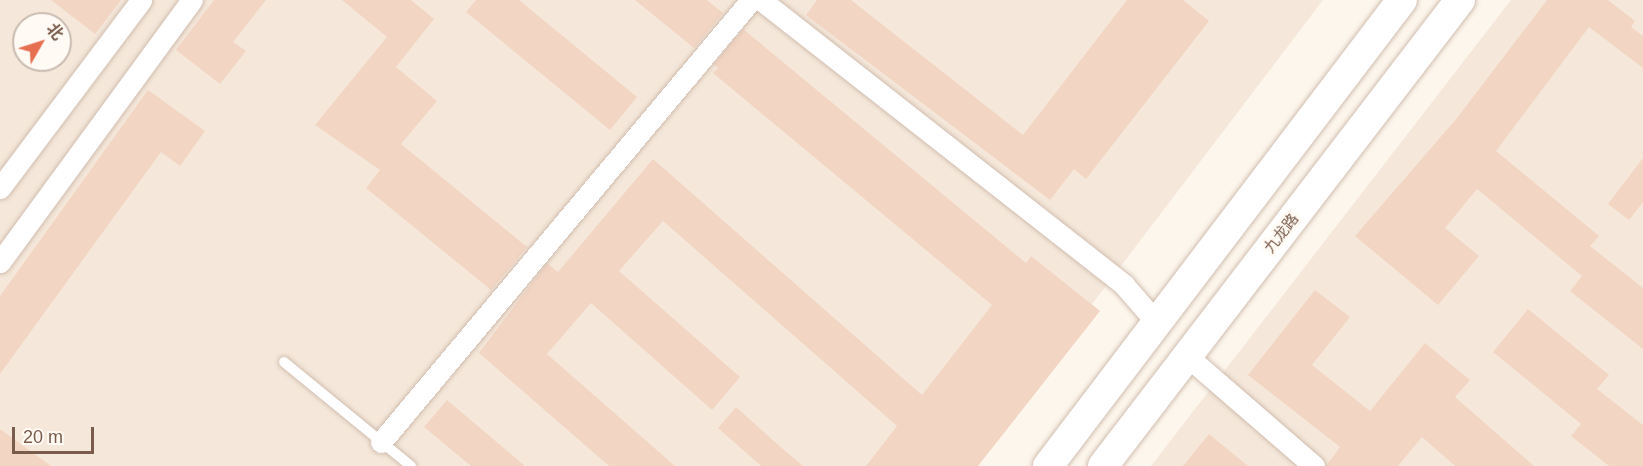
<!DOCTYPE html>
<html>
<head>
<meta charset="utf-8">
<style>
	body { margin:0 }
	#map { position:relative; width:1643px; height:466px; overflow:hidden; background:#fdf6ec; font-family:Helvetica,"Noto Sans SC",sans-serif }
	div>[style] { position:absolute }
	.residential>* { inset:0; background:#f5e8da }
	.building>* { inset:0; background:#f3d5c3 }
	.roads { filter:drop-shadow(0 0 2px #d1beb0) drop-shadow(0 0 2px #d1beb0) }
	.service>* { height:10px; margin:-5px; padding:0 5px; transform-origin:5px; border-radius:5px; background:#fff }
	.minor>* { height:21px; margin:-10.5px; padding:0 10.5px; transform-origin:10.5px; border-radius:10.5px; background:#fff }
	.secondary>* { height:30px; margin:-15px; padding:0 15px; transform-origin:15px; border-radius:15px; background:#fff }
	span { translate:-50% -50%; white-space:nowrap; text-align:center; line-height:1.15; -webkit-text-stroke:6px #fffaf3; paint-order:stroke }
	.street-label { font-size:15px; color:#7a5c4d }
	.north { position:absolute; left:12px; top:12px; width:60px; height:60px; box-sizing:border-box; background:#fffaf3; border:2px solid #cabbb1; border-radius:50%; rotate:51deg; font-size:16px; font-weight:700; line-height:24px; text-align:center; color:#7a5c4d }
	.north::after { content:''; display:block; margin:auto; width:21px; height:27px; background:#e76f51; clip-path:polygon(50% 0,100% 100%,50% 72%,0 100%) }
	.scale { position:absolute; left:12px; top:427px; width:82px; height:27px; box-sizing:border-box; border:3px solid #7a5c4d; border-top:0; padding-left:8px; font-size:18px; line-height:21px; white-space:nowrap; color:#7a5c4d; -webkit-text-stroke:4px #fffaf3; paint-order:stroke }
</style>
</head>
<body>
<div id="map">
	<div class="residential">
		<i style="clip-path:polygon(evenodd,0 0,1323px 0,969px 466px,0 466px,0 0,24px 24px,60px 24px,60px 60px,24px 60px,24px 24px)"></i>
		<i style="clip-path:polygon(1511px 0,1643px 0,1643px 466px,1151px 466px)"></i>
	</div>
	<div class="building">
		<i style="clip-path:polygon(51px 0,121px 0,95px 34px)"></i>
		<i style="clip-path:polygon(214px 0,266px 0,233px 42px,246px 51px,220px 84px,176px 50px)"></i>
		<i style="clip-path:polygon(342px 0,411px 0,434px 19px,396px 67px,437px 101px,401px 144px,527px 247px,491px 290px,366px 188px,380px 170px,315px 125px,387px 37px)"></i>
		<i style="clip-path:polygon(476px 0,519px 0,637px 97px,610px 130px,466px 12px)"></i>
		<i style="clip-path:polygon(635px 0,707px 0,723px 13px,694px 48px)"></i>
		<i style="clip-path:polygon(817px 0,851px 0,1023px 135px,1127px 0,1183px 0,1209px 21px,1086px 179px,1074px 169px,1050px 200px,806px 15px)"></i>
		<i style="clip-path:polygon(1547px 0,1608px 0,1635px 21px,1631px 27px,1643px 36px,1643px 68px,1589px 27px,1496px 151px,1599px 236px,1590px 246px,1643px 288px,1643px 349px,1570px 291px,1582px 276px,1477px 189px,1445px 228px,1479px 256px,1438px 305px,1355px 236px,1457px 118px)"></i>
		<i style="clip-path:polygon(743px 29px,1026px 263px,1031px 256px,1100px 311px,978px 466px,866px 466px,897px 426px,663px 221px,619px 271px,740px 377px,712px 410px,591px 303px,547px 354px,675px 466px,609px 466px,479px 353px,547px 263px,558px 272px,653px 159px,922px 395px,992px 305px,713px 73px,718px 68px,714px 64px)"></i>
		<i style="clip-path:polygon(148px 90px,205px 131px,180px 166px,161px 152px,0 374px,0 296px)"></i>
		<i style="clip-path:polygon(1643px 158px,1643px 202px,1629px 220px,1608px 204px)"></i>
		<i style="clip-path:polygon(1315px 290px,1350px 317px,1312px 365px,1370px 411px,1425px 343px,1470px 380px,1455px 397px,1534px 466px,1455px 466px,1422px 437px,1398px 466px,1326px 466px,1340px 447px,1248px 375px)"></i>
		<i style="clip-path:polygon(1528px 309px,1609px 375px,1597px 389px,1643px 425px,1643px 466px,1609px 466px,1571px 436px,1581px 424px,1493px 352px)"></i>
		<i style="clip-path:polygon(447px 400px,525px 466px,471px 466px,424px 427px)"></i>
		<i style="clip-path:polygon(736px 407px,776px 443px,803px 466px,761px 466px,718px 428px)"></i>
		<i style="clip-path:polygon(0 429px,51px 466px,0 466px)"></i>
		<i style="clip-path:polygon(1209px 434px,1248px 466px,1183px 466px)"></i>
	</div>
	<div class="roads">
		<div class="service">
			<i style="left:284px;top:362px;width:164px;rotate:39.3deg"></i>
		</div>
		<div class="minor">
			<i style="left:761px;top:0;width:462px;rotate:38.1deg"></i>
			<i style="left:1124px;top:285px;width:50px;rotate:49deg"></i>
			<i style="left:0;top:188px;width:235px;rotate:-53.1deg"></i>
			<i style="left:0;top:262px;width:325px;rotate:-53.8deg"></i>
			<i style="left:1187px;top:356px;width:168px;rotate:40.9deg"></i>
			<i style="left:381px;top:442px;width:576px;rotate:-50.07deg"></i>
		</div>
		<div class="secondary">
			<i style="left:1048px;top:466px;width:585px;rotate:-52.78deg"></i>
			<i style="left:1103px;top:466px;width:587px;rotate:-52.54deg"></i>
		</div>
	</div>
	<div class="street-label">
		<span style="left:1281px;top:233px;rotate:-52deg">九龙路</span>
	</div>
	<div class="north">北</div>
	<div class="scale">20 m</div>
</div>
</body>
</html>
